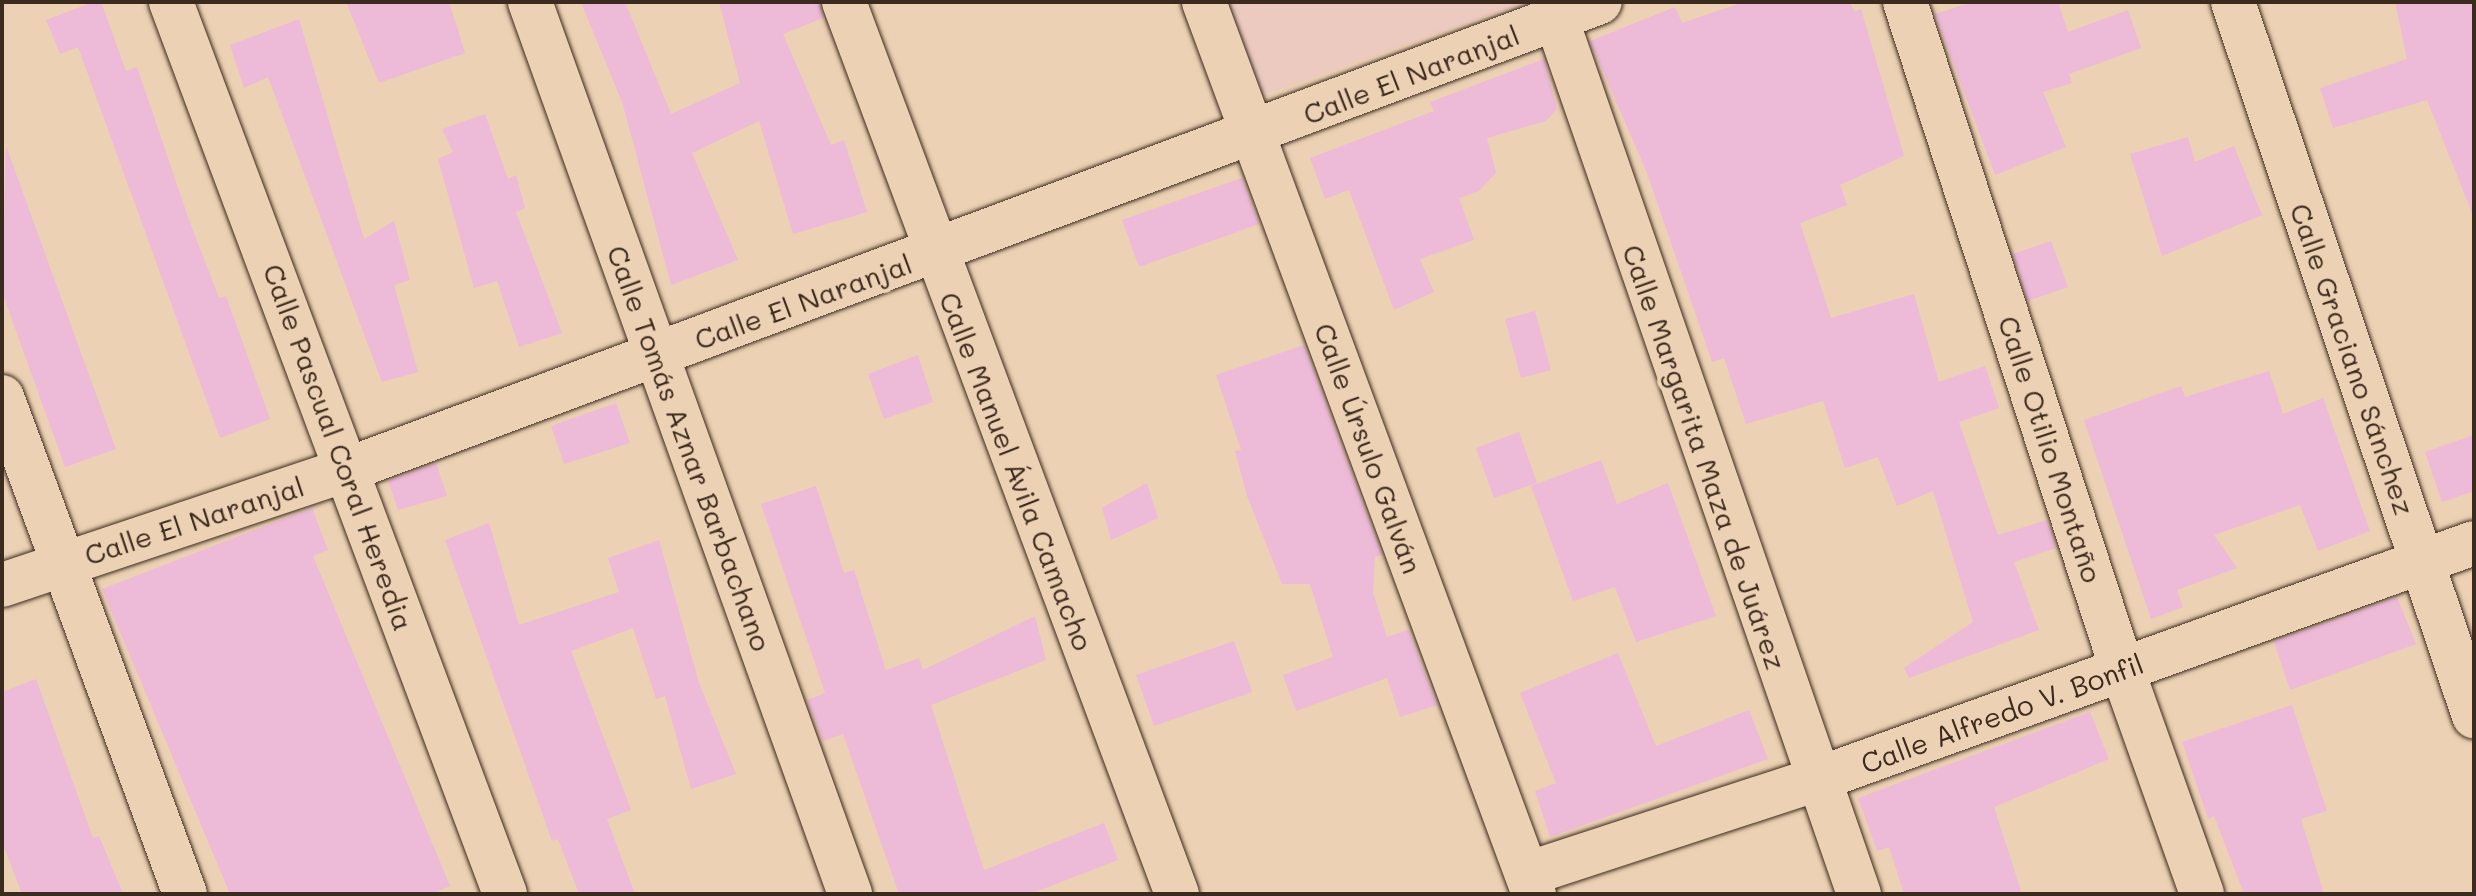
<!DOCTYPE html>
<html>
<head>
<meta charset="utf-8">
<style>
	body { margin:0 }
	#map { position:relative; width:2476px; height:896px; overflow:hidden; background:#edd1b4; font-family:Mali,sans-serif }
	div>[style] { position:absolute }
	.built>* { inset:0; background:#edcabf }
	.building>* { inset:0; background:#edbad8 }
	.roads { filter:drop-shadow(0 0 2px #3b2a1e) drop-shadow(0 0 2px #3b2a1e) }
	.minor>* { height:44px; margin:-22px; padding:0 22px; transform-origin:22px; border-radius:22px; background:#edd1b4 }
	span { translate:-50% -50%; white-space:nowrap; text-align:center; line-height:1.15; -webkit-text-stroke:8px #edd1b4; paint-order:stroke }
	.street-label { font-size:28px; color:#3b2a1e }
	.frame { position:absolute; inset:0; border:4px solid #3b2a1e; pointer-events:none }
</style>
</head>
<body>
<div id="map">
	<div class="built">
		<i style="clip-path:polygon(1228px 2px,1527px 2px,1263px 95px)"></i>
	</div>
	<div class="building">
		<i style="clip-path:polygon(93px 2px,101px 2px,126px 71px,137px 67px,188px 217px,219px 298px,226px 296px,270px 419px,220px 438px,78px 47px,60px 54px,46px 20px)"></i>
		<i style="clip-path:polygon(346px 2px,449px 2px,465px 53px,379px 83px)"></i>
		<i style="clip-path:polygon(581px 2px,625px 2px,671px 114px,740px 83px,719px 2px,820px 2px,823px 18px,783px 34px,831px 145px,844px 140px,867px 212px,793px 234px,759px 121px,692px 153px,738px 260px,671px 285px,623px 105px)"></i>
		<i style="clip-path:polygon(1744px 2px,1850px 2px,1854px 12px,1861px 9px,1904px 156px,1840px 185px,1847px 205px,1800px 223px,1831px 318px,1914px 294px,1939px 382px,1985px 366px,1999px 408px,1959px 422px,1998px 535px,2047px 520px,2056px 548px,2014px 562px,2039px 630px,1909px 678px,1904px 668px,1973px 622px,1933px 491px,1897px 506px,1878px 457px,1845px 468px,1823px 401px,1746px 424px,1724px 358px,1712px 362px,1647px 173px,1590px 41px,1675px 7px,1682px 23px)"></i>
		<i style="clip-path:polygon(1972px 2px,2058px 2px,2068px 32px,2128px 10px,2141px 48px,2069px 74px,2072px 83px,2043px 92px,2066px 147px,1995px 175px,1935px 14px)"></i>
		<i style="clip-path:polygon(2395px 2px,2474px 2px,2474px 218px,2427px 100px,2333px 128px,2320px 88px,2407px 59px)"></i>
		<i style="clip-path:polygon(299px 19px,364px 239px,394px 221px,410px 280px,394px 285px,418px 372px,382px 382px,268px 77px,244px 88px,230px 45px)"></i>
		<i style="clip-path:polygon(1544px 59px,1557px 109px,1546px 121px,1487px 138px,1496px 173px,1479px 191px,1459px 198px,1474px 240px,1420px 259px,1434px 292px,1394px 310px,1349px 190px,1325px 199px,1310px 158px,1434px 111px,1430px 102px)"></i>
		<i style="clip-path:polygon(485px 114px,508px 179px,516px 175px,525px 208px,516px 212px,562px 333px,519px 347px,497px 281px,474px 288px,438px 159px,453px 152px,442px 129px)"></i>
		<i style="clip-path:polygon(2188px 137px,2195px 162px,2234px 146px,2262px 215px,2162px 256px,2130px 154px)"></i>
		<i style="clip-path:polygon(6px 146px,116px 449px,65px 467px,2px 292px)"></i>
		<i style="clip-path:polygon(1242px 178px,1259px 224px,1139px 267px,1122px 220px)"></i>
		<i style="clip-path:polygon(2051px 241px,2068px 287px,2028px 301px,2013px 254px)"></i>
		<i style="clip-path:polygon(1535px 311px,1551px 370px,1521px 378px,1505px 319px)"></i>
		<i style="clip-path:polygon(1304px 345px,1382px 555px,1375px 557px,1373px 592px,1387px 637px,1408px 630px,1437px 705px,1400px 717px,1387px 678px,1296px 711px,1283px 675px,1333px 657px,1310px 584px,1282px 584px,1247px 496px,1235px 451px,1241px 450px,1216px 375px)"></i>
		<i style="clip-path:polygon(918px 355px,933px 402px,884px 419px,868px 374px)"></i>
		<i style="clip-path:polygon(2269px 371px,2283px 414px,2323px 398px,2370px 531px,2318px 551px,2300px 505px,2214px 535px,2237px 568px,2177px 590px,2183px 607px,2151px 619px,2084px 420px,2181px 386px,2185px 397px)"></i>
		<i style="clip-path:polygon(616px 403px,630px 443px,564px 464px,551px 426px)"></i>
		<i style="clip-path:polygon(1519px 432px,1537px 483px,1494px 498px,1476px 448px)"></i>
		<i style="clip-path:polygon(2474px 435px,2474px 491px,2442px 502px,2425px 452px)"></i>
		<i style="clip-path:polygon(1601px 460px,1617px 504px,1668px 483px,1716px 616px,1636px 642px,1615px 587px,1573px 601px,1531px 486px)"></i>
		<i style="clip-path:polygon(436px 463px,447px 496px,398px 510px,388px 481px)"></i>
		<i style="clip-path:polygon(1147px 483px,1158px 518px,1111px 540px,1102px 508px)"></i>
		<i style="clip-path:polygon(816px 486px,844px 573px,854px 570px,886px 670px,919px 658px,923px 670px,1035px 616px,1046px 660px,931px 705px,984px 870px,1104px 823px,1118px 860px,1030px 894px,899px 894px,843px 734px,823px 741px,807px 700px,825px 693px,761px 504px)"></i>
		<i style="clip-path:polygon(312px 508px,328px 550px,313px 556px,450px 886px,431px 894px,230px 894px,102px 589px)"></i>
		<i style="clip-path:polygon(489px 523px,519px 625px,619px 592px,608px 558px,659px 540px,699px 683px,736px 774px,691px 789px,665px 696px,656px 699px,633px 628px,571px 651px,631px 810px,607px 819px,635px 894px,579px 894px,558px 839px,552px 841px,445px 540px)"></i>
		<i style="clip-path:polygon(2397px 597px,2416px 644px,2290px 690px,2274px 641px)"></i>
		<i style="clip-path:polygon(1234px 641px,1252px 692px,1154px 726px,1136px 675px)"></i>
		<i style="clip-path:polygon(1618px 653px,1656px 746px,1749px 710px,1768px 759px,1550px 837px,1535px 791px,1556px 783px,1520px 693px)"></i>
		<i style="clip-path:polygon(36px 679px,93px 838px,99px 836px,123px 894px,22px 894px,2px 842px,2px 692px)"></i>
		<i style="clip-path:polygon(2292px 705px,2327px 811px,2301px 819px,2324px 894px,2244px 894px,2214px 816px,2208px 819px,2182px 742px)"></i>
		<i style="clip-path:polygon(2090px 712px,2109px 759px,1994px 807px,2022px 894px,1904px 894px,1889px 847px,1877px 851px,1858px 798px)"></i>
	</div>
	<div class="roads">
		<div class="minor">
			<i style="left:171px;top:2px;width:952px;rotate:69.47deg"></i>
			<i style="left:530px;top:2px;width:948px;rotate:70.26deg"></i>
			<i style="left:844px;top:2px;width:952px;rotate:69.53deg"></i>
			<i style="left:1204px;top:2px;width:951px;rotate:69.7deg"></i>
			<i style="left:1905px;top:2px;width:701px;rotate:71.98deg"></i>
			<i style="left:2122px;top:669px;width:239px;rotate:70.4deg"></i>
			<i style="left:2233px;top:2px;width:754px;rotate:71.35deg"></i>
			<i style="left:1556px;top:18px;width:927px;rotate:70.92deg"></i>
			<i style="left:2px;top:397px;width:530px;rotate:69.79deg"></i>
			<i style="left:2px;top:585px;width:366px;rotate:-18.5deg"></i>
			<i style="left:349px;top:469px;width:1335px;rotate:-20.47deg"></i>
			<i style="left:1527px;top:874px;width:303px;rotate:-18.1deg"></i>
			<i style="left:1815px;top:780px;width:700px;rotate:-19.78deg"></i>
		</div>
	</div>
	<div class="street-label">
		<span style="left:1411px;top:74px;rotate:-21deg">Calle El Naranjal</span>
		<span style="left:803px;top:301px;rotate:-20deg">Calle El Naranjal</span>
		<span style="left:2353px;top:359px;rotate:71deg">Calle Graciano Sánchez</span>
		<span style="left:339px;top:447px;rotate:70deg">Calle Pascual Coral Heredia</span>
		<span style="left:690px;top:448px;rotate:70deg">Calle Tomás Aznar Barbachano</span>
		<span style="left:1369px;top:448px;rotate:70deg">Calle Úrsulo Galván</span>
		<span style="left:2051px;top:449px;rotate:72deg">Calle Otilio Montaño</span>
		<span style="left:1705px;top:457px;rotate:71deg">Calle Margarita Maza de Juárez</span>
		<span style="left:1017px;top:471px;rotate:69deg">Calle Manuel Ávila Camacho</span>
		<span style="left:194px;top:520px;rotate:-18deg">Calle El Naranjal</span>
		<span style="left:2002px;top:713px;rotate:-20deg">Calle Alfredo V. Bonfil</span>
	</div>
	<div class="frame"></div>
</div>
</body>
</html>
